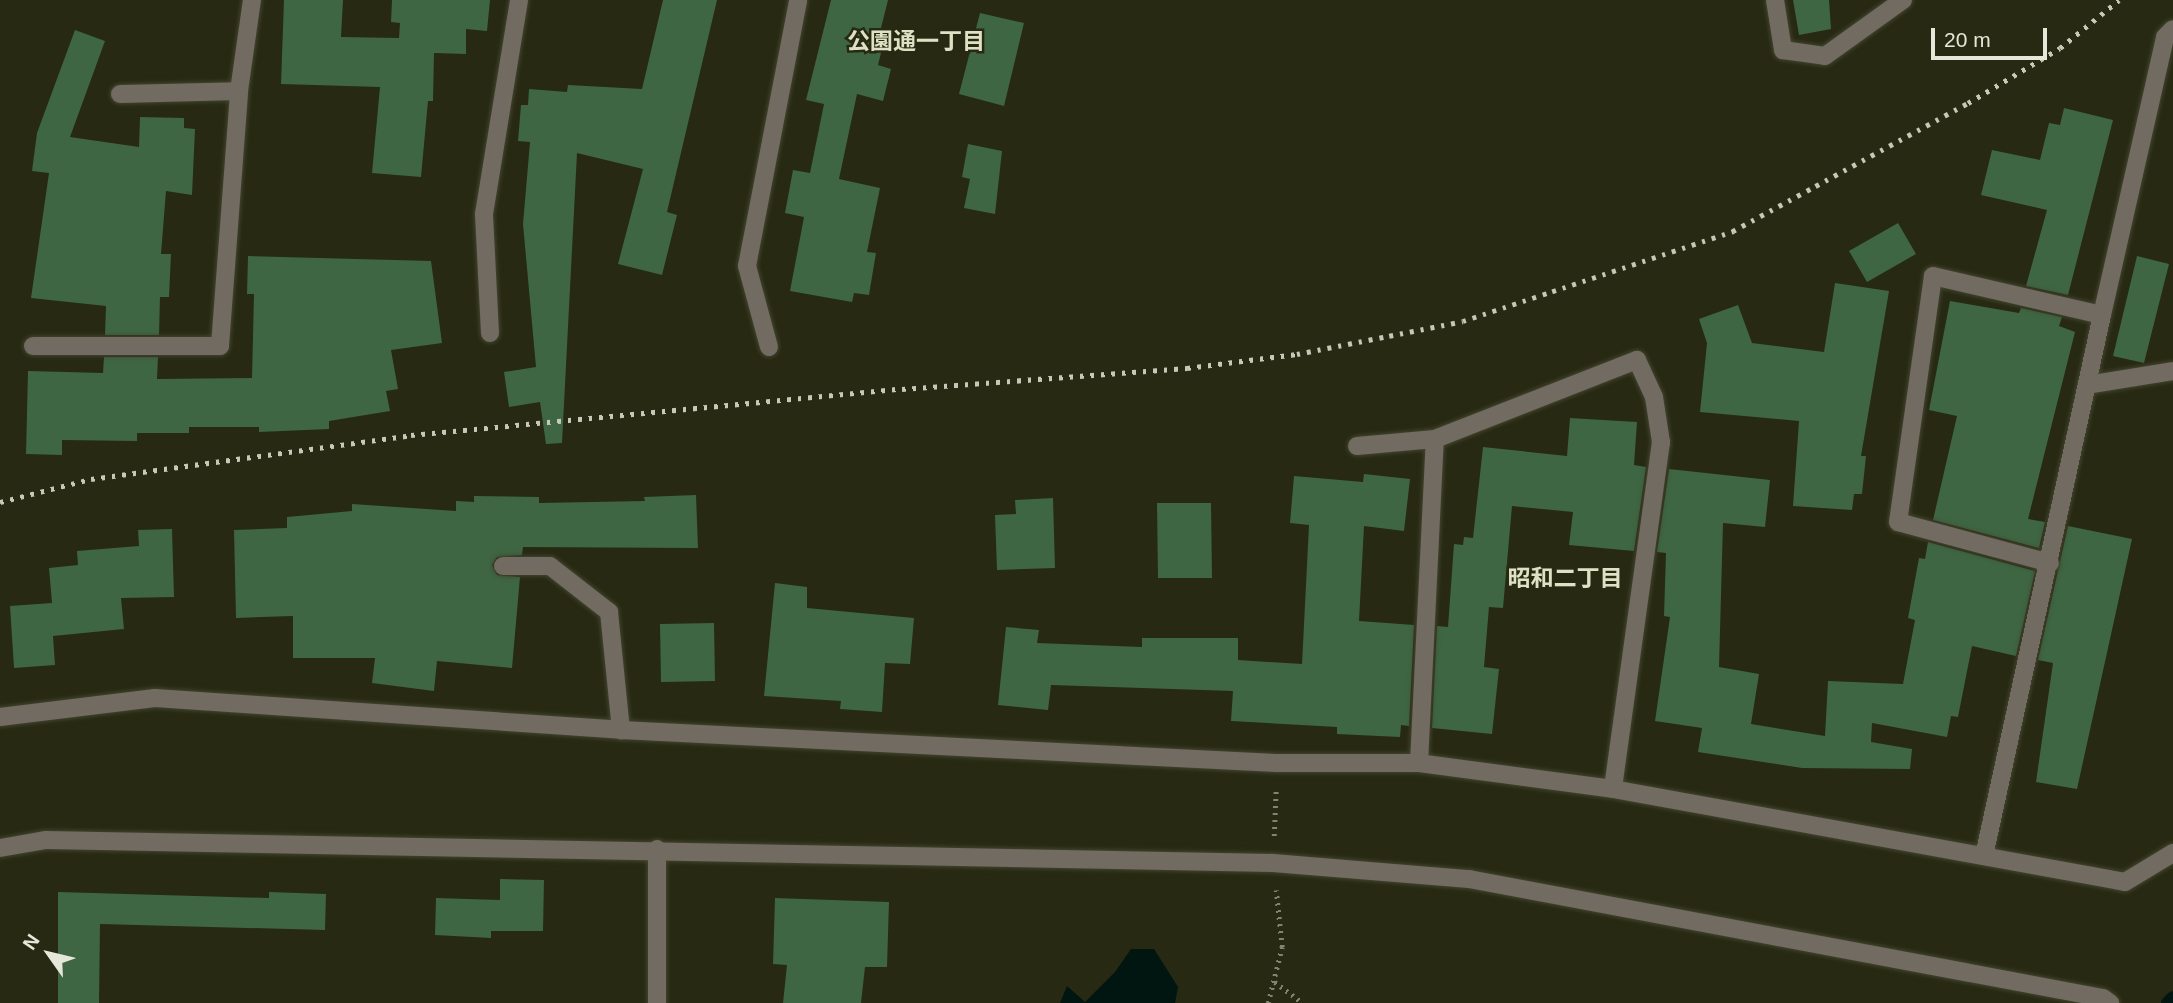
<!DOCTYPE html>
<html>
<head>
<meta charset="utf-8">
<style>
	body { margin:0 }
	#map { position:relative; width:2173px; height:1003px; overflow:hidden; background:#272912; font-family:Arial,"Noto Sans JP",sans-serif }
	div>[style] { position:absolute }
	.water>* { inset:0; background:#011511 }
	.stream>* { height:12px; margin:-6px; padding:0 6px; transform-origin:6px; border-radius:6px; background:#011511 }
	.building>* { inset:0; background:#3e6643 }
	.path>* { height:4.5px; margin-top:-2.25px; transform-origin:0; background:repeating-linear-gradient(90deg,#828471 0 2px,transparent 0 7px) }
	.roads { filter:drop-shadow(0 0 2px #42442e) drop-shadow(0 0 2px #42442e) }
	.minor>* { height:18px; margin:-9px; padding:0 9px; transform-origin:9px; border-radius:9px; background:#716b61 }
	.rail>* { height:5px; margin-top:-2.5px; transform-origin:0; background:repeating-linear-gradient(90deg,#c6c8b8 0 3.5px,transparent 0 10.5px) }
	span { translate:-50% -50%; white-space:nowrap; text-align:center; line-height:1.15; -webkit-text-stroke:5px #272912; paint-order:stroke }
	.neighbourhood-label { font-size:23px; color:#dee1c4; font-weight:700 }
	.north { position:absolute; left:14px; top:919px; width:70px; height:70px; -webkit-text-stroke:5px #272912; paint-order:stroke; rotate:304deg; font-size:19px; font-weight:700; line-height:28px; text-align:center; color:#e5e7d8 }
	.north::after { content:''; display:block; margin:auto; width:24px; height:32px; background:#e5e7d8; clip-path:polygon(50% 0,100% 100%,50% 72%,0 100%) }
	.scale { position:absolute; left:1931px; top:28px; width:116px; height:32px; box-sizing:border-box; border:4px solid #e5e7d8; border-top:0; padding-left:9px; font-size:21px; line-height:24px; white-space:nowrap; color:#e5e7d8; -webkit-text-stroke:5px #272912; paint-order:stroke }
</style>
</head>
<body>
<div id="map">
	<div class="water">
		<i style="clip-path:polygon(1131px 949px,1154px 949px,1178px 987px,1175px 1003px,1060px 1003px,1067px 986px,1085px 1002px,1115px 972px)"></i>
	</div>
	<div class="stream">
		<i style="left:2167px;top:1003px;width:8px;rotate:-45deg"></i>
	</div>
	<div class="building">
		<i style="clip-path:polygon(284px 0,343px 0,341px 37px,399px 38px,400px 23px,391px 22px,392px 0,490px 0,487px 31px,466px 29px,466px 54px,434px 53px,433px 101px,428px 101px,421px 177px,372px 173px,380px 87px,281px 84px)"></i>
		<i style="clip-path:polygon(663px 0,717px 0,667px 212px,677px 215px,662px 275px,618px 264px,643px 169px,577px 153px,562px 443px,546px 444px,540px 402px,509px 407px,504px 372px,536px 367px,523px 224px,530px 142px,518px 141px,521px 105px,528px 105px,529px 89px,567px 92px,568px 85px,642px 89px)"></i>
		<i style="clip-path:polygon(831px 0,888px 0,876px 48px,882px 49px,878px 65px,891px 69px,883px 101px,857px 94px,839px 179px,880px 188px,867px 252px,876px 253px,869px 295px,854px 293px,852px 302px,790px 291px,804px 217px,785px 213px,793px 170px,810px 173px,824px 104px,806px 100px)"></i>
		<i style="clip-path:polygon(1793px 0,1829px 0,1831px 29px,1799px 35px)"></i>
		<i style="clip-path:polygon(980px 13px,1024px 23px,1004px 106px,959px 94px)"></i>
		<i style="clip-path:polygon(75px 30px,105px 41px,70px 137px,139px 147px,140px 117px,184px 118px,184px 128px,195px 129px,192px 195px,166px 191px,161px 254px,171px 254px,169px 297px,160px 297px,159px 335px,105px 335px,106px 306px,31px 298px,49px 173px,32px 171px,37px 133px)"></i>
		<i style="clip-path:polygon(2064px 108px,2113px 120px,2068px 295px,2026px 286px,2047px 210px,1981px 195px,1992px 150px,2040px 160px,2049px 123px,2060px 125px)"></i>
		<i style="clip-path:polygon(968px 144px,1002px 151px,995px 214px,964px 208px,970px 179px,962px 177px)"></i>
		<i style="clip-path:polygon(1898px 223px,1916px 254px,1867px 282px,1849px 251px)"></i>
		<i style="clip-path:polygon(248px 256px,431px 261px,442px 343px,391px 350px,398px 389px,386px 391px,390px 411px,329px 421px,329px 429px,259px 432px,259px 427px,189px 427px,189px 433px,137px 433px,137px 441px,62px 440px,62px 455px,26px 454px,28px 371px,103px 373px,104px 357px,158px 357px,157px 379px,252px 378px,254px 294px,247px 294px)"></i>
		<i style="clip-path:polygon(2137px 256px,2169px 264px,2144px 363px,2113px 356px)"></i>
		<i style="clip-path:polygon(1835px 283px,1889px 291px,1861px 456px,1866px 456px,1862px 494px,1854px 494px,1852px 510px,1793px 506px,1799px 421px,1700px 412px,1707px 343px,1699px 319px,1738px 305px,1752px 343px,1824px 352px)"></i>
		<i style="clip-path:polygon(1950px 301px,2019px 313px,2021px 308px,2062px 317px,2059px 326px,2075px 332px,2028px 519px,2045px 522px,2039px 548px,1933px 520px,1957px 416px,1929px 410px)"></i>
		<i style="clip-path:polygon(1570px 418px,1637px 422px,1634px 465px,1646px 467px,1634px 551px,1569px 545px,1573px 512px,1512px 506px,1503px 608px,1489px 607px,1484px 667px,1499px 669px,1492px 734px,1432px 728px,1437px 626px,1448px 627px,1454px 544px,1463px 545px,1464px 537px,1473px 538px,1483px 447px,1567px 456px)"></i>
		<i style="clip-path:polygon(1669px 469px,1770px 480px,1765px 527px,1723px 523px,1719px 667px,1759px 674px,1751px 724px,1825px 736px,1828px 681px,1903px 684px,1915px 620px,1908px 618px,1919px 558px,1925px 559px,1928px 542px,2035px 571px,2016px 656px,1972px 646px,1958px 717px,1951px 716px,1947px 737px,1872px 723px,1871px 742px,1912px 749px,1910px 769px,1802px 768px,1698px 752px,1702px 728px,1655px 721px,1670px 617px,1664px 616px,1666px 553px,1657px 552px)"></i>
		<i style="clip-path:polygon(1364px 474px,1410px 479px,1404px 531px,1364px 526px,1359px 621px,1414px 625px,1409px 726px,1401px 725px,1400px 737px,1337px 734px,1337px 727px,1231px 721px,1233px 691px,1051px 685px,1048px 710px,998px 705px,1006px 627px,1039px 630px,1037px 643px,1142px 647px,1142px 638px,1238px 638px,1238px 660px,1302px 664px,1309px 525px,1290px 523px,1294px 476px,1363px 482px)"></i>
		<i style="clip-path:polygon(696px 495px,698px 548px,523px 547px,522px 555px,497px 557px,492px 565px,497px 575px,520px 577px,512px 668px,437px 661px,434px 691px,372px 683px,375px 658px,293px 658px,293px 616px,236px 618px,234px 530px,287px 528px,287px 517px,352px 511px,352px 504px,456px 511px,456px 501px,474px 502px,474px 496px,539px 497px,539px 503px,645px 501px,644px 497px)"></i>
		<i style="clip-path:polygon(1053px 498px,1055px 568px,997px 570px,995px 515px,1016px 514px,1015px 500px)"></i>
		<i style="clip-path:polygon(1157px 503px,1211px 503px,1212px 578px,1158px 578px)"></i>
		<i style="clip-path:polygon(2068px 526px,2132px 539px,2077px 789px,2036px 782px,2053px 663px,2038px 660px)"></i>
		<i style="clip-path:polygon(172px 529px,174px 597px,121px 598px,124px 629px,53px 636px,55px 665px,14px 668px,10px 606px,52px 603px,49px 568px,78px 565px,77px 551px,139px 546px,138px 530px)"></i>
		<i style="clip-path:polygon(775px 583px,807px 587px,807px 608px,914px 618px,910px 664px,885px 663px,882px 712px,840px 709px,841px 701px,764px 696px)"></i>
		<i style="clip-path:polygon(714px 623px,715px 681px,661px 682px,660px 624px)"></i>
		<i style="clip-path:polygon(500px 879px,544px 880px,543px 931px,491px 931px,491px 938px,435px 935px,436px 898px,500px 900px)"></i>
		<i style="clip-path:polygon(58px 892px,269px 898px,269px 892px,326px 894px,325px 930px,100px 924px,99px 1003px,58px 1003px)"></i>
		<i style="clip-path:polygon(775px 898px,889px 902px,887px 967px,865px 967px,861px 1003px,783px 1003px,787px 965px,773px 964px)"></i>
	</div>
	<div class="path">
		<i style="left:1274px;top:836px;width:47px;rotate:-87.6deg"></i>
		<i style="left:1275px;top:982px;width:35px;rotate:37deg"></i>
		<i style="left:1268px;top:1003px;width:58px;rotate:-76deg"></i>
		<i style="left:1282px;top:947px;width:57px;rotate:-96deg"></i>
	</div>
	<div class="roads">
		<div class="minor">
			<i style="left:1775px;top:0;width:51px;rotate:80.9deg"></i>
			<i style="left:1783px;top:50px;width:42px;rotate:8.1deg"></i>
			<i style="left:1825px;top:56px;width:96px;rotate:-35.7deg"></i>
			<i style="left:120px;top:94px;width:119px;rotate:-1.4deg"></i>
			<i style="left:490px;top:333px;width:119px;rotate:-92.9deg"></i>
			<i style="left:484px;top:214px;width:217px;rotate:-80.7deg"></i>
			<i style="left:33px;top:346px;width:187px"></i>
			<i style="left:220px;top:346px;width:256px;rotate:-85.7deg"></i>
			<i style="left:239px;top:91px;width:92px;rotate:-81.9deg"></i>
			<i style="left:769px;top:347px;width:84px;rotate:-105.2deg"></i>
			<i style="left:747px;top:266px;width:271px;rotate:-79.1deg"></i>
			<i style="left:2087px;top:385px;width:87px;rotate:-9.2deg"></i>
			<i style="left:1357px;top:446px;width:78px;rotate:-5.1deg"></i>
			<i style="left:1435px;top:439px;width:217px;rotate:-21.4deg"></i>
			<i style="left:1637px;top:360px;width:41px;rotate:65.3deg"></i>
			<i style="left:1654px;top:397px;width:46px;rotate:81.2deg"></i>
			<i style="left:1661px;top:442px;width:350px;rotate:97.9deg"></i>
			<i style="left:2050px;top:563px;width:157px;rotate:-164.9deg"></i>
			<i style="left:1898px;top:522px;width:248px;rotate:-81.9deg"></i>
			<i style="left:1933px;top:276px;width:173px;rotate:13deg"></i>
			<i style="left:503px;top:566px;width:47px"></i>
			<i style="left:550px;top:566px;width:75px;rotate:37.9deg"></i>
			<i style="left:609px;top:612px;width:119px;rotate:84.2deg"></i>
			<i style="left:0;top:717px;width:156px;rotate:-7deg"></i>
			<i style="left:155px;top:698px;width:467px;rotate:3.9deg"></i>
			<i style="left:621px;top:730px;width:656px;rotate:2.88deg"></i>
			<i style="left:1276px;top:763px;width:143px"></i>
			<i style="left:1419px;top:763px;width:196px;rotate:7.6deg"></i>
			<i style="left:1613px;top:789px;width:520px;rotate:10.29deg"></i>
			<i style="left:2125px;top:882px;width:56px;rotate:-31.1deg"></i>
			<i style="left:1419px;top:763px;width:324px;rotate:-87.2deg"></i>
			<i style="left:0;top:848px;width:47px;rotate:-9.9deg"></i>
			<i style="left:46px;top:840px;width:1227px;rotate:1.07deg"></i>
			<i style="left:1273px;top:863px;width:197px;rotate:4.7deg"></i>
			<i style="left:1469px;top:879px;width:645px;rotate:10.63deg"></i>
			<i style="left:2103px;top:998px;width:9px;rotate:36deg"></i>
			<i style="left:657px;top:849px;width:154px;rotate:90deg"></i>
			<i style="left:1984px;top:856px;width:554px;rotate:-77.7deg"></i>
			<i style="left:2102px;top:315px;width:285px;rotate:-77.2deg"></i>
			<i style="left:2165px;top:37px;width:11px;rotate:-45deg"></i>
		</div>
	</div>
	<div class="rail">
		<i style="left:0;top:502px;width:94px;rotate:-14.2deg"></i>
		<i style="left:91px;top:479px;width:323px;rotate:-7.8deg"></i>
		<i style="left:411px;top:435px;width:493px;rotate:-5.4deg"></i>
		<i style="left:902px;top:389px;width:286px;rotate:-4.2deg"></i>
		<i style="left:1187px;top:368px;width:111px;rotate:-7.3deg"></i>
		<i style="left:1297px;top:354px;width:169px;rotate:-11.2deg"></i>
		<i style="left:1463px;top:321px;width:285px;rotate:-18.4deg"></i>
		<i style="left:1733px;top:231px;width:268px;rotate:-28.6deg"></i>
		<i style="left:1968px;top:103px;width:107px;rotate:-30.9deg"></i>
		<i style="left:2060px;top:48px;width:76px;rotate:-39.1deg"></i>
	</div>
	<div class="neighbourhood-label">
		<span style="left:916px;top:41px">公園通一丁目</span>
		<span style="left:1565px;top:578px">昭和二丁目</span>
	</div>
	<div class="north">N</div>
	<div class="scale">20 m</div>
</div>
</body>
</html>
